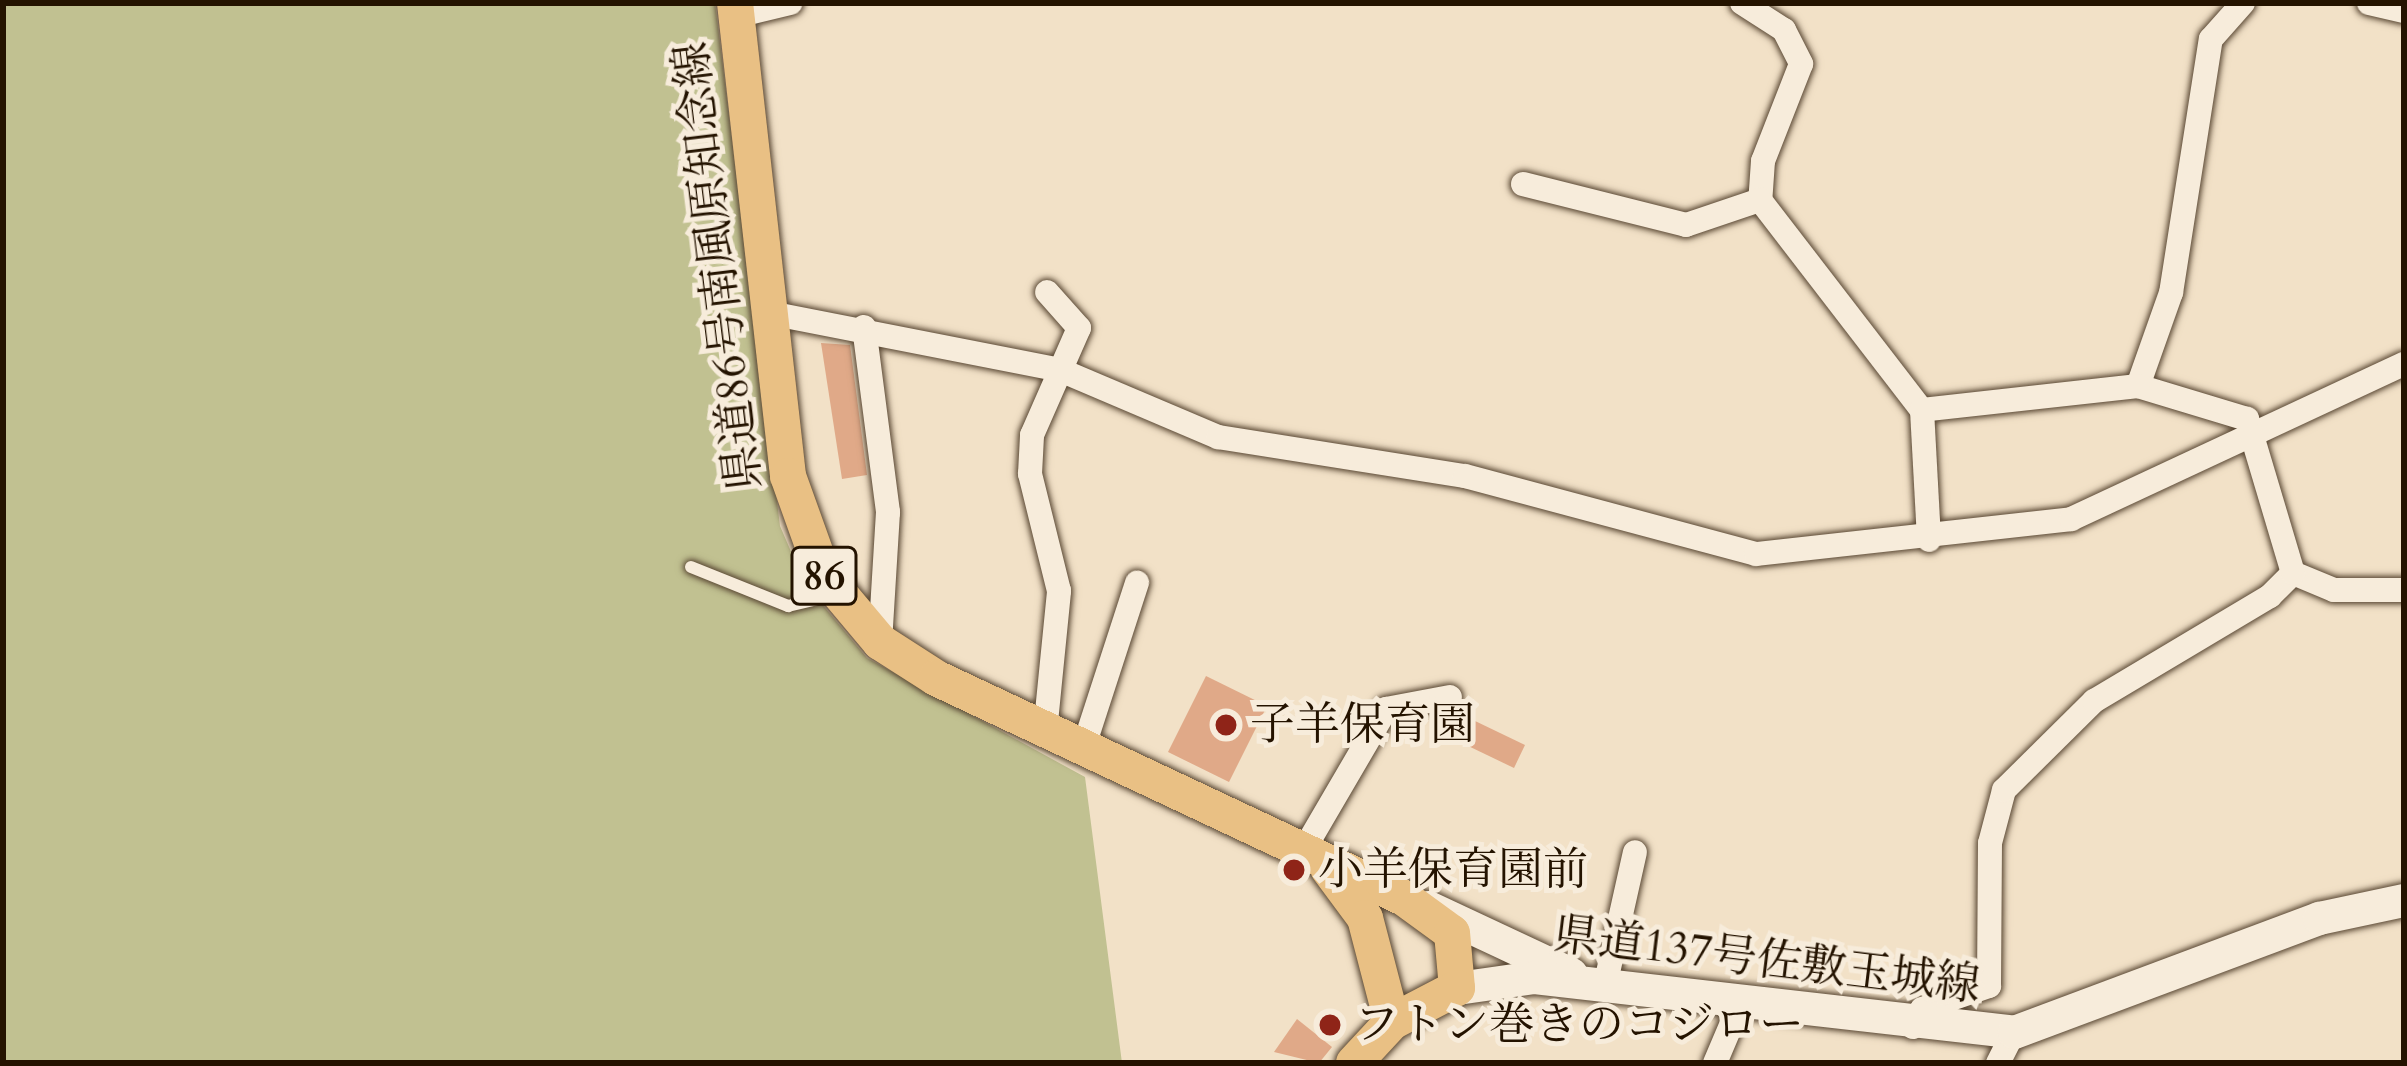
<!DOCTYPE html>
<html>
<head>
<meta charset="utf-8">
<style>
	body { margin:0 }
	#map { position:relative; width:2407px; height:1066px; overflow:hidden; background:#f2e1c7; font-family:Cardo,"Noto Serif JP",serif }
	div>[style] { position:absolute }
	.green>* { inset:0; background:#c1c191 }
	.building>* { inset:0; background:#e0a988 }
	.roads { filter:drop-shadow(0 0 3px #584632) drop-shadow(0 0 3px #584632) }
	.lane>* { height:12px; margin:-6px; padding:0 6px; transform-origin:6px; border-radius:6px; background:#f7ecdb }
	.street>* { height:24px; margin:-12px; padding:0 12px; transform-origin:12px; border-radius:12px; background:#f7ecdb }
	.secondary>* { height:33px; margin:-16.5px; padding:0 16.5px; transform-origin:16.5px; border-radius:16.5px; background:#f7ecdb }
	.primary>* { height:36px; margin:-18px; padding:0 18px; transform-origin:18px; border-radius:18px; background:#e9c084 }
	.dots>* { width:33px; height:33px; translate:-50% -50%; box-sizing:border-box; border:6px solid #f7ecdb; border-radius:50% }
	span { translate:-50% -50%; white-space:nowrap; text-align:center; line-height:1.15; -webkit-text-stroke:10px #f7ecdb; paint-order:stroke }
	.shield-label span { padding:3px 9px; background:#f7ecdb; border:3px solid; border-radius:9px; -webkit-text-stroke-width:0 }
	.shield-label { font-size:42px; color:#241300; font-weight:700 }
	.street-label { font-size:45px; color:#241300 }
	.poi-label { font-size:45px; color:#241300 }
	.left { translate:0 -50%; text-align:left }
	.frame { position:absolute; inset:0; border:6px solid #241300; pointer-events:none }
</style>
</head>
<body>
<div id="map">
	<div class="green">
		<i style="clip-path:polygon(3px 3px,715px 3px,780px 526px,805px 584px,867px 658px,1085px 777px,1122px 1063px,3px 1063px)"></i>
	</div>
	<div class="building">
		<i style="clip-path:polygon(821px 343px,850px 345px,867px 475px,842px 479px)"></i>
		<i style="clip-path:polygon(1206px 676px,1267px 706px,1229px 782px,1168px 752px)"></i>
		<i style="clip-path:polygon(1473px 720px,1525px 745px,1514px 768px,1462px 743px)"></i>
		<i style="clip-path:polygon(1297px 1019px,1332px 1047px,1319px 1063px,1274px 1052px)"></i>
	</div>
	<div class="roads">
		<div class="lane">
			<i style="left:691px;top:567px;width:105px;rotate:21.9deg"></i>
			<i style="left:788px;top:606px;width:47px;rotate:-13.4deg"></i>
		</div>
		<div class="street">
			<i style="left:1742px;top:3px;width:50px;rotate:32.7deg"></i>
			<i style="left:1784px;top:30px;width:38px;rotate:63deg"></i>
			<i style="left:1801px;top:64px;width:104px;rotate:111.4deg"></i>
			<i style="left:1763px;top:161px;width:39px;rotate:94deg"></i>
			<i style="left:1760px;top:200px;width:265px;rotate:52.4deg"></i>
			<i style="left:1922px;top:410px;width:130px;rotate:86.9deg"></i>
			<i style="left:2369px;top:3px;width:36px;rotate:13deg"></i>
			<i style="left:736px;top:16px;width:56px;rotate:-13.5deg"></i>
			<i style="left:1523px;top:184px;width:168px;rotate:14.1deg"></i>
			<i style="left:1686px;top:225px;width:78px;rotate:-18.7deg"></i>
			<i style="left:770px;top:313px;width:296px;rotate:11.1deg"></i>
			<i style="left:1060px;top:370px;width:172px;rotate:23deg"></i>
			<i style="left:1218px;top:437px;width:250px;rotate:9deg"></i>
			<i style="left:1465px;top:476px;width:301px;rotate:15deg"></i>
			<i style="left:1756px;top:554px;width:317px;rotate:-6.3deg"></i>
			<i style="left:2071px;top:519px;width:367px;rotate:-25deg"></i>
			<i style="left:864px;top:327px;width:187px;rotate:82.6deg"></i>
			<i style="left:888px;top:512px;width:130px;rotate:93.5deg"></i>
			<i style="left:2138px;top:386px;width:99px;rotate:-70.5deg"></i>
			<i style="left:2171px;top:293px;width:257px;rotate:-81.1deg"></i>
			<i style="left:2211px;top:39px;width:48px;rotate:-48.4deg"></i>
			<i style="left:2293px;top:573px;width:44px;rotate:22.5deg"></i>
			<i style="left:2334px;top:590px;width:70px"></i>
			<i style="left:1045px;top:732px;width:142px;rotate:-84.3deg"></i>
			<i style="left:1059px;top:591px;width:121px;rotate:-103.9deg"></i>
			<i style="left:1030px;top:474px;width:39px;rotate:-87deg"></i>
			<i style="left:1032px;top:435px;width:117px;rotate:-66.3deg"></i>
			<i style="left:1079px;top:328px;width:48px;rotate:-131.6deg"></i>
			<i style="left:1083px;top:749px;width:175px;rotate:-72deg"></i>
			<i style="left:1302px;top:853px;width:167px;rotate:-59.7deg"></i>
			<i style="left:1386px;top:709px;width:65px;rotate:-10.6deg"></i>
			<i style="left:1605px;top:986px;width:137px;rotate:-77.4deg"></i>
			<i style="left:1913px;top:1027px;width:20px;rotate:-63deg"></i>
			<i style="left:1922px;top:1009px;width:71px;rotate:-18.9deg"></i>
			<i style="left:1989px;top:986px;width:143px;rotate:-89.6deg"></i>
			<i style="left:1990px;top:843px;width:55px;rotate:-75.2deg"></i>
			<i style="left:2004px;top:790px;width:127px;rotate:-44.7deg"></i>
			<i style="left:2094px;top:701px;width:205px;rotate:-30.8deg"></i>
			<i style="left:2270px;top:596px;width:33px;rotate:-45deg"></i>
			<i style="left:2293px;top:573px;width:161px;rotate:-106.6deg"></i>
			<i style="left:2247px;top:419px;width:114px;rotate:-163.2deg"></i>
			<i style="left:2138px;top:386px;width:217px;rotate:173.7deg"></i>
			<i style="left:1715px;top:1063px;width:64px;rotate:-67deg"></i>
			<i style="left:1998px;top:1063px;width:35px;rotate:-63deg"></i>
		</div>
		<div class="secondary">
			<i style="left:1428px;top:907px;width:158px;rotate:25.1deg"></i>
			<i style="left:1457px;top:988px;width:78px;rotate:-8.1deg"></i>
			<i style="left:1534px;top:977px;width:483px;rotate:6.5deg"></i>
			<i style="left:2014px;top:1032px;width:326px;rotate:-20.5deg"></i>
			<i style="left:2319px;top:918px;width:87px;rotate:-12deg"></i>
		</div>
		<div class="primary">
			<i style="left:735px;top:3px;width:476px;rotate:83.6deg"></i>
			<i style="left:788px;top:476px;width:104px;rotate:70.3deg"></i>
			<i style="left:823px;top:574px;width:89px;rotate:50deg"></i>
			<i style="left:880px;top:642px;width:67px;rotate:32.7deg"></i>
			<i style="left:936px;top:678px;width:517px;rotate:25.18deg"></i>
			<i style="left:1404px;top:898px;width:59px;rotate:36.1deg"></i>
			<i style="left:1452px;top:933px;width:55px;rotate:84.8deg"></i>
			<i style="left:1457px;top:988px;width:73px;rotate:152.4deg"></i>
			<i style="left:1392px;top:1022px;width:56px;rotate:132.8deg"></i>
			<i style="left:1328px;top:868px;width:62px;rotate:53.5deg"></i>
			<i style="left:1365px;top:918px;width:107px;rotate:75.4deg"></i>
		</div>
	</div>
	<div class="dots">
		<i style="left:1226px;top:725px;background:#8f2418"></i>
		<i style="left:1294px;top:870px;background:#8f2418"></i>
		<i style="left:1330px;top:1025px;background:#8f2418"></i>
	</div>
	<div class="shield-label">
		<span style="left:824px;top:576px">86</span>
	</div>
	<div class="street-label">
		<span style="left:718px;top:266px;rotate:-97deg">県道86号南風原知念線</span>
		<span style="left:1767px;top:960px;rotate:7deg">県道137号佐敷玉城線</span>
	</div>
	<div class="poi-label">
		<span class="left" style="left:1250px;top:725px">子羊保育園</span>
		<span class="left" style="left:1318px;top:870px">小羊保育園前</span>
		<span class="left" style="left:1354px;top:1025px">フトン巻きのコジロー</span>
	</div>
	<div class="frame"></div>
</div>
</body>
</html>
